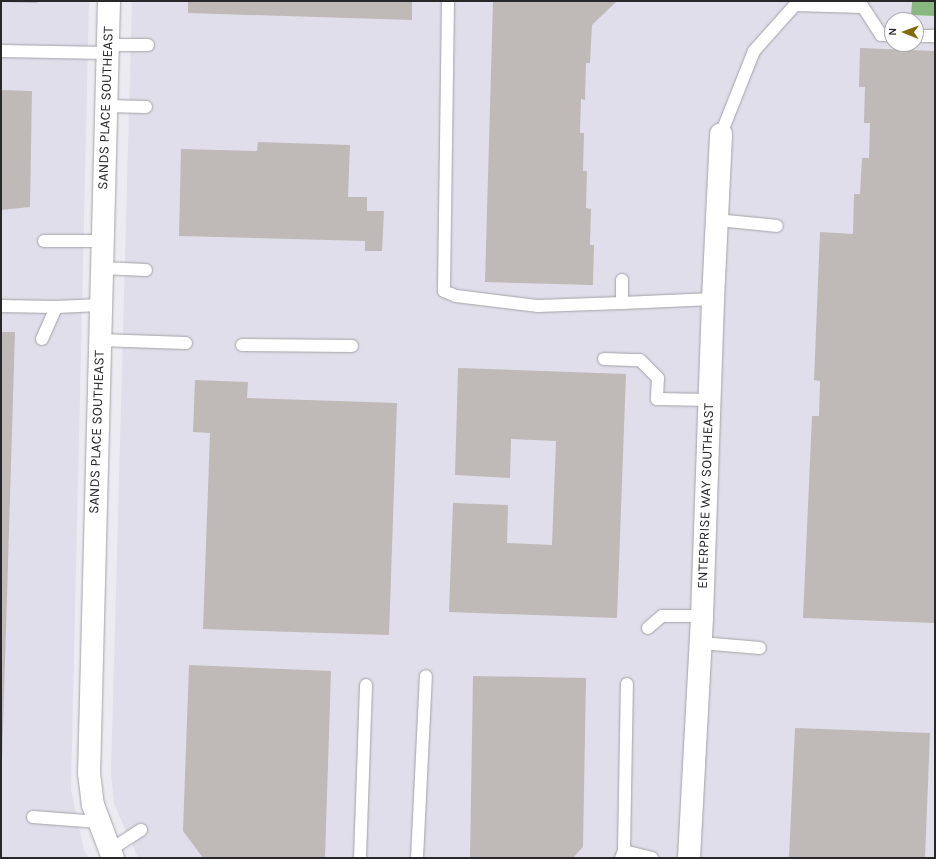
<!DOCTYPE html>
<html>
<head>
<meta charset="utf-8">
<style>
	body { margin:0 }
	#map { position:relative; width:936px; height:859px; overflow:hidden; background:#ecebf1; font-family:Karla,sans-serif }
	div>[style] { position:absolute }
	.built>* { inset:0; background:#e0deea }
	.forest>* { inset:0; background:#89b780 }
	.building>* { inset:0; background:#bfbab7 }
	.roads { filter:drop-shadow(0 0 1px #a3a2a7) drop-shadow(0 0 1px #a3a2a7) }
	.lane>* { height:12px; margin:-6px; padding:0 6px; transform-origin:6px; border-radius:6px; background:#fff }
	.street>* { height:22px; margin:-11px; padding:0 11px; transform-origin:11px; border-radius:11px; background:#fff }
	span { translate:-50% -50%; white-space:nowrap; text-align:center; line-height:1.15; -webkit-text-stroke:3.5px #fff; paint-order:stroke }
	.street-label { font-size:14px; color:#28282a }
	.frame { position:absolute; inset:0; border:2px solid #28282a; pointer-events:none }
	.north { position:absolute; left:884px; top:12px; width:40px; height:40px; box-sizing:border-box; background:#fff; border:1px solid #a9a9aa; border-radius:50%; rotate:271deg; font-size:11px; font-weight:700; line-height:16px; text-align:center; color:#28282a }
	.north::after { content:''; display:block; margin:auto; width:14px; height:18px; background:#816c06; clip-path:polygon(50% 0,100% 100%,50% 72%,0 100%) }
</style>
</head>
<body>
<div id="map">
	<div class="built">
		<i style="clip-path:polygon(1px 1px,89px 1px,71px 790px,84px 850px,89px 858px,1px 858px)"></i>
		<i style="clip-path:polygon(evenodd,132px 1px,911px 1px,911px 15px,935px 16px,935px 858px,138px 858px,114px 804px,111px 772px,132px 1px,892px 20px,916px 20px,916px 44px,892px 44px,892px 20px)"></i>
	</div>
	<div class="forest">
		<i style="clip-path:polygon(912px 1px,935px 1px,935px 16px,911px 15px)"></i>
	</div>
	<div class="building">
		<i style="clip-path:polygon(3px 1px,37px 1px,37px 3px,3px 2px)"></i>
		<i style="clip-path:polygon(188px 1px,412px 1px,412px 20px,188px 13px)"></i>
		<i style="clip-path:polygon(493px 1px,617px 1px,592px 25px,590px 63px,586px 63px,585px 100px,581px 99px,580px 133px,584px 133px,583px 171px,587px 171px,586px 208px,591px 209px,590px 245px,594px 245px,593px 285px,485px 282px)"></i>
		<i style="clip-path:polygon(860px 48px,935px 51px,934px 623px,803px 618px,812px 416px,819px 416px,820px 381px,814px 380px,820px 232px,853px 234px,854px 194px,860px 194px,862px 158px,869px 158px,870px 123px,864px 123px,865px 87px,859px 87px)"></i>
		<i style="clip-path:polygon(1px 90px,32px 91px,30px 207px,1px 210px)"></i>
		<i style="clip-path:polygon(258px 142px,350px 145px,348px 197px,367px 197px,367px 211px,384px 211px,382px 251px,365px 251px,365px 241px,179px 236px,181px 149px,257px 151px)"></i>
		<i style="clip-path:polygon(1px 332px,15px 332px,2px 762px,1px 762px)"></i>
		<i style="clip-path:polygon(458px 368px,626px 374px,617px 618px,449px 612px,453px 503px,508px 505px,507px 543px,552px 545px,554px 492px,556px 441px,511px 439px,510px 478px,455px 475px)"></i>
		<i style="clip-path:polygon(195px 380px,248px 382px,247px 398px,397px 403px,389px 635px,203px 629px,210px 433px,193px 432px)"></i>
		<i style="clip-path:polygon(189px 665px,331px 671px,325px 858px,203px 858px,183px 831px)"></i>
		<i style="clip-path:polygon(473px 676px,586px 678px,583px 847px,573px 858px,470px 858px)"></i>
		<i style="clip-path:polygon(795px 728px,930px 733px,925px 858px,789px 858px)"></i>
	</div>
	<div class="roads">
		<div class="lane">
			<i style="left:448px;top:1px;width:290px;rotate:90.8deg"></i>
			<i style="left:444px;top:291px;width:13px;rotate:23deg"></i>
			<i style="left:456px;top:296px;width:83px;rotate:7deg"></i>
			<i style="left:538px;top:306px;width:84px;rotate:-2deg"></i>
			<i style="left:622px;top:303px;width:23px;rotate:-90deg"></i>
			<i style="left:916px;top:36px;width:19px"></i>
			<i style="left:107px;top:45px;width:41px"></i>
			<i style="left:1px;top:51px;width:106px;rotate:1.1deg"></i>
			<i style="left:106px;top:106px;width:40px;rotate:1.4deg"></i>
			<i style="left:721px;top:134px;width:89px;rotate:-68.3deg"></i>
			<i style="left:754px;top:51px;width:62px;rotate:-48.3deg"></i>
			<i style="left:795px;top:5px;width:68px;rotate:1.7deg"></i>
			<i style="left:863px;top:7px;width:33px;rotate:57deg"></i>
			<i style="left:881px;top:35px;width:11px"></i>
			<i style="left:717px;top:220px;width:60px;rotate:5.7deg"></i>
			<i style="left:44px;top:241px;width:58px"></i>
			<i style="left:101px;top:268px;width:45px;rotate:2.5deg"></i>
			<i style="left:622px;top:303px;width:91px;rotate:-2.5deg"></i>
			<i style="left:1px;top:306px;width:55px;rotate:1deg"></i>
			<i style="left:42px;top:339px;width:35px;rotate:-66deg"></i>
			<i style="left:56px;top:307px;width:44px;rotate:-2.6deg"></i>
			<i style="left:99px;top:340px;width:87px;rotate:2deg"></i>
			<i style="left:242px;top:345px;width:110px;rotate:0.5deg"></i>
			<i style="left:604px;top:359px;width:36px;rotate:2deg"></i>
			<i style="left:640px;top:360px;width:25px;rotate:45deg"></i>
			<i style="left:658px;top:378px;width:21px;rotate:93deg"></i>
			<i style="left:657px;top:399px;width:52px;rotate:1.1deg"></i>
			<i style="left:648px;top:628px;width:18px;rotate:-41deg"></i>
			<i style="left:662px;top:616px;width:40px"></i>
			<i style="left:701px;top:643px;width:59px;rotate:4.8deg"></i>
			<i style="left:33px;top:817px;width:66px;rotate:4.3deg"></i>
			<i style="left:110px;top:850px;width:37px;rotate:-33deg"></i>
			<i style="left:624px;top:851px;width:29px;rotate:14deg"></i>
			<i style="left:360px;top:858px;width:173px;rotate:-88deg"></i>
			<i style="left:417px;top:858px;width:182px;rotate:-87.2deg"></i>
			<i style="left:621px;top:858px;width:8px;rotate:-67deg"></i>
			<i style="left:624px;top:851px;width:167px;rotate:-89deg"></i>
		</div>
		<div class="street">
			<i style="left:109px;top:1px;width:772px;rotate:91.48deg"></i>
			<i style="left:89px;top:773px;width:32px;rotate:83deg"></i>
			<i style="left:93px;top:805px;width:57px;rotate:69.3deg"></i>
			<i style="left:689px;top:858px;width:242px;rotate:-86.9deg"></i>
			<i style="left:702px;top:616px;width:317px;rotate:-88deg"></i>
			<i style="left:713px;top:299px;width:165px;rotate:-87.2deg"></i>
		</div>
	</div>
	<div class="street-label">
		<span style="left:106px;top:108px;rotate:-88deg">SANDS PLACE SOUTHEAST</span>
		<span style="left:97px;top:432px;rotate:-88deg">SANDS PLACE SOUTHEAST</span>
		<span style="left:706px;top:496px;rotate:-88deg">ENTERPRISE WAY SOUTHEAST</span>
	</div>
	<div class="frame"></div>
	<div class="north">N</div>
</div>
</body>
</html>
